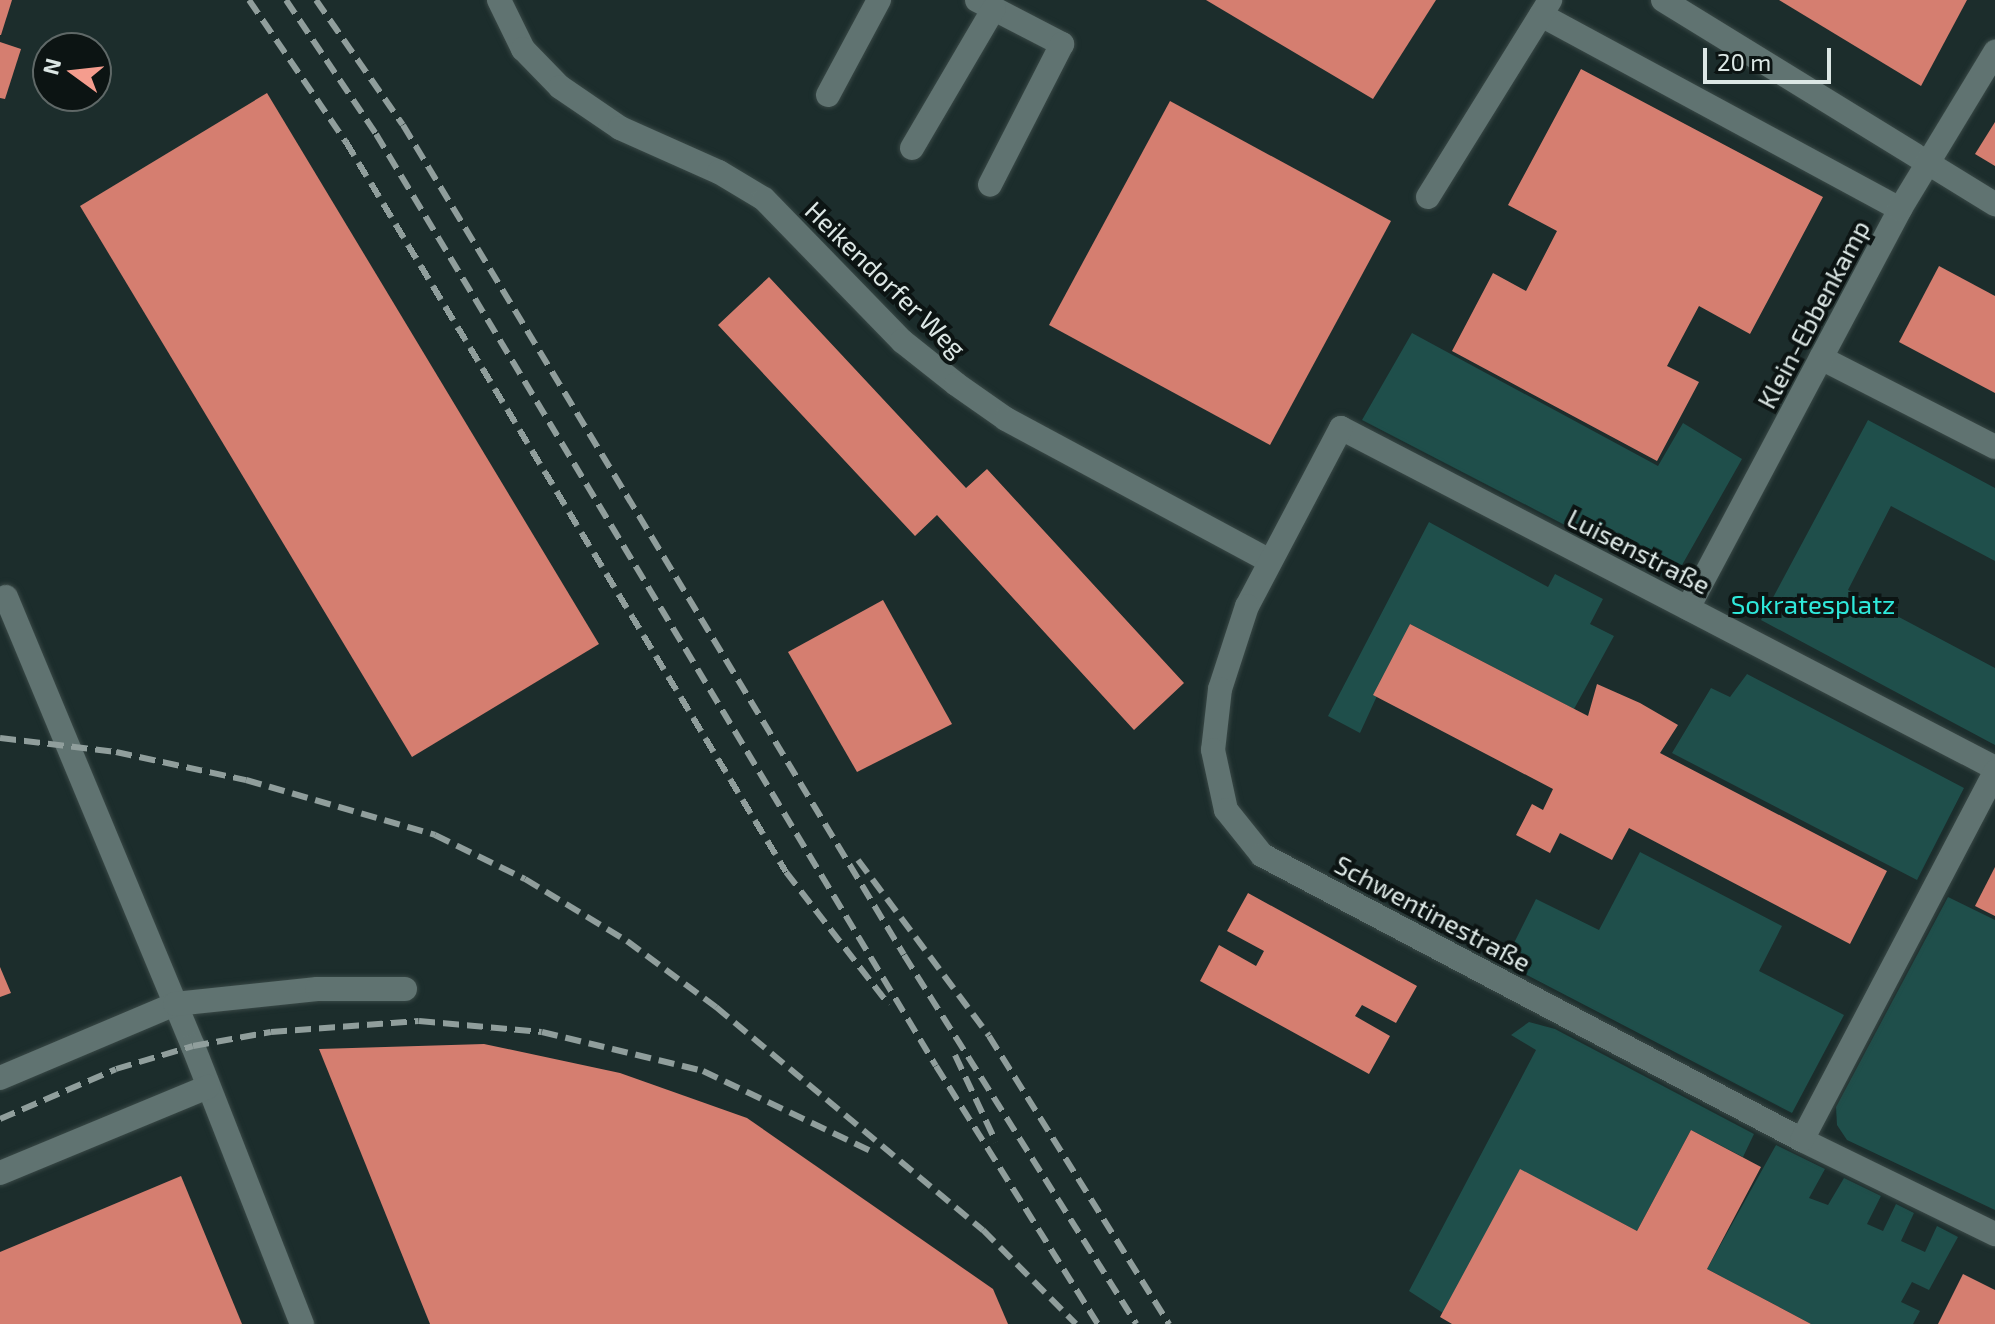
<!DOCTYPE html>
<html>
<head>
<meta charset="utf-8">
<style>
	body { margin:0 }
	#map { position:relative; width:1995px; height:1324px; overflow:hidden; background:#1c2d2c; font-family:"Exo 2",sans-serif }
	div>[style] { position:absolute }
	.green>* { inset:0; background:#1f4f4b }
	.building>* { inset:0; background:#d57e70 }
	.roads { filter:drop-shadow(0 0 2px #394846) drop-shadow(0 0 2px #394846) }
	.minor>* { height:24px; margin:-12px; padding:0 12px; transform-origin:12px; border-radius:12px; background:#607371 }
	.rail>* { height:6px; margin-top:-3px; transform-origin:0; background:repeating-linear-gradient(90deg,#909e9c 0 16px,transparent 0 24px) }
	span { translate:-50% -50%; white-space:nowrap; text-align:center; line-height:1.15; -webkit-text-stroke:8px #0c1413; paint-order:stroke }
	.street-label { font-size:26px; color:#dce7e5 }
	.park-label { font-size:26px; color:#2fe9dc }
	.north { position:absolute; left:32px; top:32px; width:80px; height:80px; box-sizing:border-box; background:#0c1413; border:2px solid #5f6867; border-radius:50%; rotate:285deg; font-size:22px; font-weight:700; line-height:32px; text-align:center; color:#dce7e5 }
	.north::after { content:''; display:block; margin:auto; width:28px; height:36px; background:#f59d8e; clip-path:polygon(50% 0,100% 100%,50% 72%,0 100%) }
	.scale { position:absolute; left:1703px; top:48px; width:128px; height:36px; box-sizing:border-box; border:4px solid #dce7e5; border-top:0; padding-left:10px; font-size:24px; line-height:28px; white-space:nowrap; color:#dce7e5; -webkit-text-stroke:6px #0c1413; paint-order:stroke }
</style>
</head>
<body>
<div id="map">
	<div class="green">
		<i style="clip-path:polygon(1412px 333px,1658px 466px,1683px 423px,1742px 459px,1673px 581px,1362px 420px)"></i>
		<i style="clip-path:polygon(1868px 420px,1995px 488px,1995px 561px,1891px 506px,1848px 590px,1995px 668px,1995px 745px,1761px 620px)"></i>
		<i style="clip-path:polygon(1429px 522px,1548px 587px,1555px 574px,1603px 599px,1590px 624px,1614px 636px,1574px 709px,1410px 624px,1360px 733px,1328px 716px)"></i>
		<i style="clip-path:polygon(1747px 674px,1964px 788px,1917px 880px,1672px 753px,1711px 688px,1730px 697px)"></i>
		<i style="clip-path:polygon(1640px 852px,1782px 926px,1759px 971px,1844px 1015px,1792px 1113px,1504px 963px,1536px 899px,1599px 930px)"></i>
		<i style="clip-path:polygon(1948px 897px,1995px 920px,1995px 1210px,1847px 1140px,1837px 1125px,1836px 1107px)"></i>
		<i style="clip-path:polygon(1529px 1022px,1555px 1029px,1754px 1134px,1743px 1157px,1691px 1130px,1637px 1231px,1520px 1170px,1443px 1313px,1409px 1291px,1536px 1050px,1511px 1035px)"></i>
		<i style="clip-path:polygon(1776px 1145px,1825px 1169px,1809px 1198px,1828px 1205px,1844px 1178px,1881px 1196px,1867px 1224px,1883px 1231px,1896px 1204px,1914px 1213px,1901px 1241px,1925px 1252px,1937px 1226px,1958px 1237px,1929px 1290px,1912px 1282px,1901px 1302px,1920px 1311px,1913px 1324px,1811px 1324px,1707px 1269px)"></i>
	</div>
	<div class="building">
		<i style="clip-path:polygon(0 0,12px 0,1px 35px,0 35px)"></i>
		<i style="clip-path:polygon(1206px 0,1436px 0,1373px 99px)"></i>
		<i style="clip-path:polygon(1779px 0,1967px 0,1921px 86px)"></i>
		<i style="clip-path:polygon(0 42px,21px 49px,5px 99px,0 98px)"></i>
		<i style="clip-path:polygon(1581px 69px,1823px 197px,1750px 334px,1699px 306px,1667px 366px,1699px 382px,1657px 461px,1452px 351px,1493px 273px,1526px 291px,1557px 231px,1508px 205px)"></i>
		<i style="clip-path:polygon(267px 93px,599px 644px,412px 757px,80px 206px)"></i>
		<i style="clip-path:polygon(1170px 101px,1391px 221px,1270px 445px,1049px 325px)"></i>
		<i style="clip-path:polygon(1995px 122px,1995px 166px,1975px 154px)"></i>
		<i style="clip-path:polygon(1939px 266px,1995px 296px,1995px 393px,1899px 342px)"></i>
		<i style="clip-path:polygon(769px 277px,966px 488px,987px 469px,1184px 683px,1134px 730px,937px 515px,915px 536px,718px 325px)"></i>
		<i style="clip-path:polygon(883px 600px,952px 724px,857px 772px,788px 652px)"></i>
		<i style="clip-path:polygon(1410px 624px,1588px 716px,1597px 684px,1640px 703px,1678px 725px,1660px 753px,1887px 871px,1850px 944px,1629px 828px,1612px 860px,1560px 833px,1550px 853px,1516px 835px,1532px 804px,1543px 810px,1553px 789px,1373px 695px)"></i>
		<i style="clip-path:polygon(1995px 867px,1995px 916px,1975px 906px)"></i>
		<i style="clip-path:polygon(1248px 893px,1417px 986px,1396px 1023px,1362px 1005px,1355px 1016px,1390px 1036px,1369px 1074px,1200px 981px,1219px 945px,1256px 966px,1264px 951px,1227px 931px)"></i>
		<i style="clip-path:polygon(0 967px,11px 993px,0 997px)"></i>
		<i style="clip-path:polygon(484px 1044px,620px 1073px,747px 1118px,993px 1289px,1008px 1324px,430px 1324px,319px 1049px)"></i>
		<i style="clip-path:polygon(1691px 1130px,1761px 1167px,1707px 1269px,1811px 1324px,1452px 1324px,1440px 1317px,1520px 1169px,1637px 1231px)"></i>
		<i style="clip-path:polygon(181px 1176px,242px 1324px,0 1324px,0 1252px)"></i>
		<i style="clip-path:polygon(1963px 1274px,1995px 1290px,1995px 1324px,1938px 1324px)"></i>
	</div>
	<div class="roads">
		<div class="minor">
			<i style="left:499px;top:0;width:55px;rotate:63.9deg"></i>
			<i style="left:523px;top:49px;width:53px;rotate:45.8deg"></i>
			<i style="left:560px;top:87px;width:73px;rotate:34.3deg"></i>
			<i style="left:620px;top:128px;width:108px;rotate:24deg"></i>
			<i style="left:719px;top:172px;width:52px;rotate:31deg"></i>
			<i style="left:764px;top:199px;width:198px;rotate:45.8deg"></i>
			<i style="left:902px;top:341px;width:69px;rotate:38.5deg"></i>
			<i style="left:956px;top:384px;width:61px;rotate:35deg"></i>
			<i style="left:1006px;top:419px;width:300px;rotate:28.3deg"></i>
			<i style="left:977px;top:0;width:96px;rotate:27.4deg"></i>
			<i style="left:1062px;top:44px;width:158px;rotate:117.1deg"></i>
			<i style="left:1663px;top:0;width:390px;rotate:31.6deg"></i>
			<i style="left:1541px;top:15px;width:408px;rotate:28.4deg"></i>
			<i style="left:828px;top:95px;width:108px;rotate:-61.8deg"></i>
			<i style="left:912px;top:148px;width:162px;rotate:-59.6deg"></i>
			<i style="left:1428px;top:197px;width:232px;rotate:-58.2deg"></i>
			<i style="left:1821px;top:358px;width:195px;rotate:27.1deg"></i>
			<i style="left:6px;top:597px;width:486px;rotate:67.4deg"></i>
			<i style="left:193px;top:1046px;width:299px;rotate:68.6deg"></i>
			<i style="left:1688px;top:608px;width:452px;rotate:-62deg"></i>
			<i style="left:1900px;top:209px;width:184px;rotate:-58.8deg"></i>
			<i style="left:1995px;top:768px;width:737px;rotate:-152.53deg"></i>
			<i style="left:1341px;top:428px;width:201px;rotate:117.8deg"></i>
			<i style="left:1247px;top:606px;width:87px;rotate:108deg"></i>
			<i style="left:1220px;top:689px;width:61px;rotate:96.5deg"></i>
			<i style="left:1213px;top:750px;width:61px;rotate:77.8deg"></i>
			<i style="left:1226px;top:810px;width:58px;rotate:51.3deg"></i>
			<i style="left:1262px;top:855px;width:611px;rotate:27.82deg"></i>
			<i style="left:1802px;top:1140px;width:215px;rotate:26deg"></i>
			<i style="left:0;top:1078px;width:190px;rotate:-22.9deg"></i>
			<i style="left:175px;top:1004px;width:143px;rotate:-6deg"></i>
			<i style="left:317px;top:989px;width:88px"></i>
			<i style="left:1802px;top:1140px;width:416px;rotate:-62.3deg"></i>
			<i style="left:0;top:1173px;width:225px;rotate:-22.5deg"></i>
		</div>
	</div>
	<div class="rail">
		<i style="left:249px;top:0;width:172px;rotate:55.7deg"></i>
		<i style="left:346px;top:142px;width:852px;rotate:58.92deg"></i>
		<i style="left:786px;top:872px;width:168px;rotate:52.2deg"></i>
		<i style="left:286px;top:0;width:161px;rotate:56.1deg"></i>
		<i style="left:376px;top:134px;width:1087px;rotate:59deg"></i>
		<i style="left:936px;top:1066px;width:305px;rotate:57.9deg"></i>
		<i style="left:316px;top:0;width:152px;rotate:55.2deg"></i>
		<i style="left:403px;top:125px;width:969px;rotate:58.88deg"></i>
		<i style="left:904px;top:955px;width:436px;rotate:57.8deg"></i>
		<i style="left:0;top:738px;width:117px;rotate:6.9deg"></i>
		<i style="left:116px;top:752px;width:133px;rotate:12.2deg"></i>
		<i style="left:246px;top:780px;width:197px;rotate:16.2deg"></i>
		<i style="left:435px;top:835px;width:100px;rotate:26.1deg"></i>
		<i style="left:525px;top:879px;width:119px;rotate:31.3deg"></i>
		<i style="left:627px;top:941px;width:111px;rotate:36.6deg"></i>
		<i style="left:716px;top:1007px;width:348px;rotate:39.9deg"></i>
		<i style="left:983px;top:1230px;width:132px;rotate:45.3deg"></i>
		<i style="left:858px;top:860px;width:219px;rotate:53.3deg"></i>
		<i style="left:989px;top:1036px;width:340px;rotate:58deg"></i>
		<i style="left:955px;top:1055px;width:96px;rotate:64.8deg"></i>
		<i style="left:0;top:1119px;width:126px;rotate:-23.3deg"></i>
		<i style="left:116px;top:1069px;width:80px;rotate:-16.6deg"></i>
		<i style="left:193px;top:1046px;width:79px;rotate:-10.2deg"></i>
		<i style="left:271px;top:1032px;width:148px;rotate:-4.3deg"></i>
		<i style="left:419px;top:1021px;width:123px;rotate:5.1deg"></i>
		<i style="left:542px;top:1032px;width:166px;rotate:13.6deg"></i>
		<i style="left:703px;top:1071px;width:191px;rotate:25.5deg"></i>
	</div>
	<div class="street-label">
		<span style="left:886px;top:279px;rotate:44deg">Heikendorfer Weg</span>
		<span style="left:1813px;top:314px;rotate:-62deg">Klein-Ebbenkamp</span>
		<span style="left:1639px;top:551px;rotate:27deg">Luisenstraße</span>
		<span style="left:1433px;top:913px;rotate:28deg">Schwentinestraße</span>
	</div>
	<div class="park-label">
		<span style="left:1813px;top:604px">Sokratesplatz</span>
	</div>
	<div class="north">N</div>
	<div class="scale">20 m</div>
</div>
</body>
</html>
